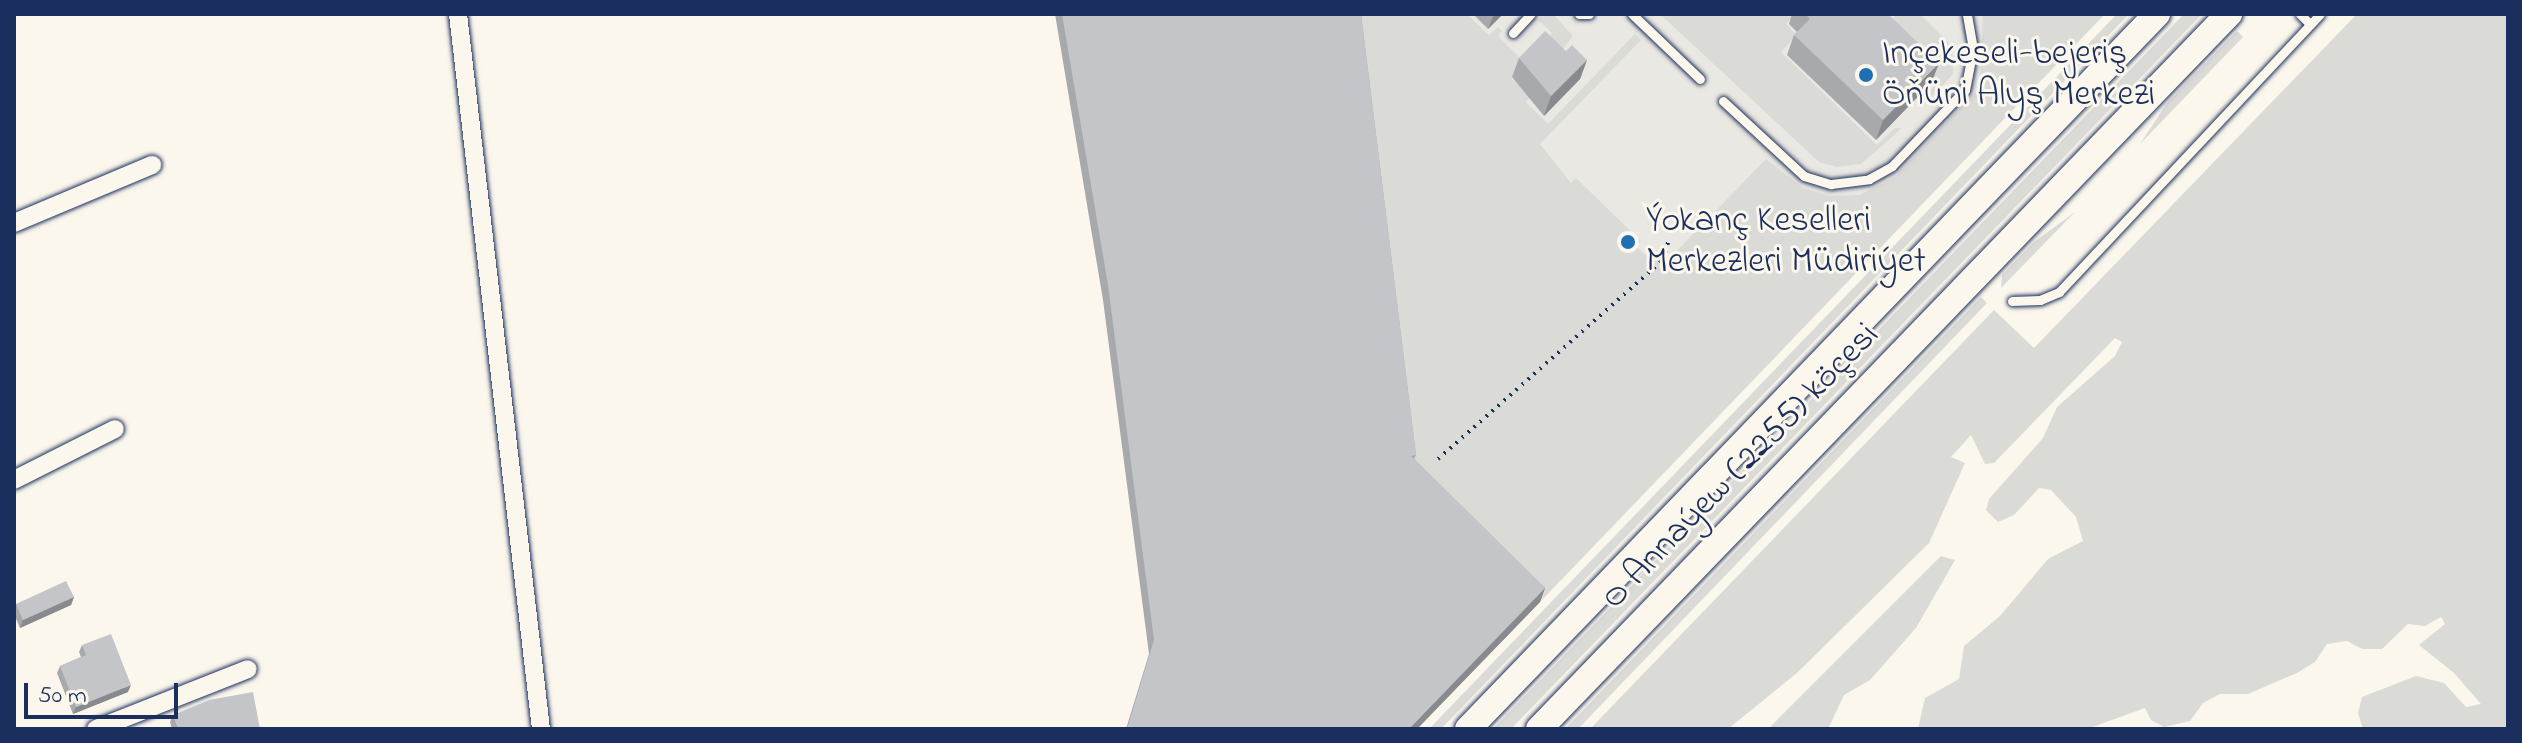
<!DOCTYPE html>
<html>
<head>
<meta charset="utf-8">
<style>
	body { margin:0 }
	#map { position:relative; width:2522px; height:743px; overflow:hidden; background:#fbf7ec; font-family:"Indie Flower",sans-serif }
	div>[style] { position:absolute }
	.built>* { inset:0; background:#eae8e2 }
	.green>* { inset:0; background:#dadad7 }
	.path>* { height:4px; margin-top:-2px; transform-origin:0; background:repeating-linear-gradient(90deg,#1b2f5e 0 2px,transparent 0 8px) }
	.roads { filter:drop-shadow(0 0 2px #1b2f5e) drop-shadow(0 0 2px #1b2f5e) }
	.lane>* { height:9px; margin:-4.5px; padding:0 4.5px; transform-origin:4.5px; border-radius:4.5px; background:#fbf7ec }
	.street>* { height:18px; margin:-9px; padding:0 9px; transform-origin:9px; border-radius:9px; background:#fbf7ec }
	.secondary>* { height:26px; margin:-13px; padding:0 13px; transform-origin:13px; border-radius:13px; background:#fbf7ec }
	.wall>* { inset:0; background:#a8a9ad }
	.shaded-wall>* { inset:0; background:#888a8d }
	.building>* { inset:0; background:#c3c5c9 }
	.dots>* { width:22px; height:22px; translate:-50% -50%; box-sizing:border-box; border:4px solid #fbf7ec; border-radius:50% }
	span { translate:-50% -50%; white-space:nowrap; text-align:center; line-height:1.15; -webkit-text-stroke:6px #fbf7ec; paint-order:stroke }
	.poi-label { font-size:36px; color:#1b2f5e }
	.left { translate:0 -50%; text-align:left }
	.street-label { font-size:36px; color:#1b2f5e }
	.frame { position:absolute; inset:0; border:16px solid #1b2f5e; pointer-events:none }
	.scale { position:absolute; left:24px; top:683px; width:154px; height:36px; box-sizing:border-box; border:4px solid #1b2f5e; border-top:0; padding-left:10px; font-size:24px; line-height:28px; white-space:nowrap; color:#1b2f5e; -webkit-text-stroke:6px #fbf7ec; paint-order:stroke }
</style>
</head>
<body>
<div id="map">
	<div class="built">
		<i style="clip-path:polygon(1363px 14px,2086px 14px,1536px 582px,1420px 471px)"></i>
	</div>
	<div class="green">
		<i style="clip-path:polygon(1354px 14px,1467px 14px,1489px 35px,1498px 27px,1502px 31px,1498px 36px,1525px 63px,1511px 78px,1531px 96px,1526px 102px,1548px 124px,1635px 34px,1641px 40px,1540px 144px,1571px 183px,1576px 178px,1641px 241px,1637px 247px,1653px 262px,1658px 257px,1665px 263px,1766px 159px,1803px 188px,1830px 196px,1860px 195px,1895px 177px,1980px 87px,1983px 14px,2105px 14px,1540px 602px,1411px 476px)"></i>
		<i style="clip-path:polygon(1544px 14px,1553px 14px,1573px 36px,1554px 61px,1539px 47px,1552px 33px,1538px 20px)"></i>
		<i style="clip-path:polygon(1660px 14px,1795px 14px,1786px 24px,1797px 35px,1781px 52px,1877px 145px,1895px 128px,1902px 128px,1861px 164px,1837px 167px,1819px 162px)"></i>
		<i style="clip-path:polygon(1897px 14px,1920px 14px,1952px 46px,1953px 74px,1924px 105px,1920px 101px,1938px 82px,1883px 29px)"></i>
		<i style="clip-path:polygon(2117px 14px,2129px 14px,1441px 729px,1429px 729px)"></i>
		<i style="clip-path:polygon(2184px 14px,2202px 14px,1511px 729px,1493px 729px)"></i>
		<i style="clip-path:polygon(2357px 14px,2508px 14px,2508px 729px,2363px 729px,2358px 713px,2362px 697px,2416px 676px,2444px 683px,2466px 707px,2481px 704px,2454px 673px,2419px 645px,2445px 624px,2441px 617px,2425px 626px,2408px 624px,2382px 649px,2362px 649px,2347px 641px,2327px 644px,2315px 662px,2297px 673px,2248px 694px,2220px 694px,2203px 703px,2190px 721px,2164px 727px,2151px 720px,2145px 708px,2087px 729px,1918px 729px,1925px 698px,1959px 679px,1964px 646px,2000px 616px,2048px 559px,2083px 541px,2076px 517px,2051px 490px,2039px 488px,2014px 515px,1998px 522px,1986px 510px,1989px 499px,2043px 438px,2057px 407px,2115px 356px,2122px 342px,2115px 338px,1994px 463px,1985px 464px,1971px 435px,1951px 457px,1965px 463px,1929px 543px,1798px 672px,1728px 729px,1590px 729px,1994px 310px,2034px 348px)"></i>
		<i style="clip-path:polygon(2237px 31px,2243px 37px,2140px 144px,2167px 103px)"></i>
		<i style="clip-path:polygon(2075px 212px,2001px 288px,2002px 275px,2034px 242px)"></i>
		<i style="clip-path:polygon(1981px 297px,1987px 303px,1578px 729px,1565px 729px)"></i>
		<i style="clip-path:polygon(1941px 556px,1955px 560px,1916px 628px,1870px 680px,1844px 695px,1828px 729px,1768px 729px)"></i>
	</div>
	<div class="path">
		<i style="left:1438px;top:459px;width:300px;rotate:-41.5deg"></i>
		<i style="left:1663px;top:260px;width:22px;rotate:-74deg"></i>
	</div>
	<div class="roads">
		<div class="lane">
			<i style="left:1579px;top:14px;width:10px"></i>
			<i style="left:1632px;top:14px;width:94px;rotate:43.7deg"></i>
			<i style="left:2300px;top:14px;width:14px;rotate:45deg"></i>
			<i style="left:1513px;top:33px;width:26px;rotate:-47deg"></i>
			<i style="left:1723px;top:101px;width:110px;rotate:42.8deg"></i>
			<i style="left:1804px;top:176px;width:28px;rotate:17deg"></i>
			<i style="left:1831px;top:184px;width:38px;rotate:-7deg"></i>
			<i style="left:1869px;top:179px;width:26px;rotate:-29deg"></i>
			<i style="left:1892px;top:166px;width:105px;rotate:-46.2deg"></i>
			<i style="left:1965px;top:90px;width:42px;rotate:-79deg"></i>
			<i style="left:1973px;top:49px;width:36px;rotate:-100deg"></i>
			<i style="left:2012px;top:301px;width:28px;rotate:-2deg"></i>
			<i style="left:2040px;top:300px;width:21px;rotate:-23deg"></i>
			<i style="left:2059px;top:292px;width:381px;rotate:-46.8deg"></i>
		</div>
		<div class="street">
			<i style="left:458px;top:14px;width:720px;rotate:83.38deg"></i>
			<i style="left:14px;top:223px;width:150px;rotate:-22.8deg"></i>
			<i style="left:14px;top:480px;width:113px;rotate:-26.8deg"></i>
			<i style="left:96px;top:729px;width:163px;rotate:-21.5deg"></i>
		</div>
		<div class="secondary">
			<i style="left:1468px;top:729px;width:993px;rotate:-46.06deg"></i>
			<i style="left:1539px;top:729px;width:994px;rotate:-46.02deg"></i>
		</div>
	</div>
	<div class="wall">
		<i style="clip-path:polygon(1055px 14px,1361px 14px,1416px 455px,1414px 459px,1545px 588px,1540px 602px,1417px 729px,1126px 729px,1149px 654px,1103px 300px)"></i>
		<i style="clip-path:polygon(1473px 14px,1503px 14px,1488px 29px)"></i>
		<i style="clip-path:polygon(1792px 14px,1888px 14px,1932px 82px,1876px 140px,1787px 55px,1794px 35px,1797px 32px,1789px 24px)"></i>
		<i style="clip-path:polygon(1566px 51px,1587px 60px,1580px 79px,1544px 116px,1512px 77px,1519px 58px)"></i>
		<i style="clip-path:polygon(74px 597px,71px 605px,20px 628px,14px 614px,16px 604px)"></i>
		<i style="clip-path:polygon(82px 645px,128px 692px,73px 714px,57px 673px,60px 666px,81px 657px,79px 652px)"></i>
		<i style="clip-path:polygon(173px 715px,260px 729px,172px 729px,170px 722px)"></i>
	</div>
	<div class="shaded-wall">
		<i style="clip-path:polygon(1494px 14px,1503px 14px,1488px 29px)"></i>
		<i style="clip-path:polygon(1587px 60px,1580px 79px,1544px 116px,1551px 96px)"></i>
		<i style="clip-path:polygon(1939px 63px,1932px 82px,1876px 140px,1883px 120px)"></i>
		<i style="clip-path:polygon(1545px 588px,1540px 602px,1417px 729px,1409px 729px)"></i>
		<i style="clip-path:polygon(74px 597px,71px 605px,20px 628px,23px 620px)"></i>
		<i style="clip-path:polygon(131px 685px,128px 692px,73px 714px,76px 707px)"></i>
	</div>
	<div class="building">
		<i style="clip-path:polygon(1062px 14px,1361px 14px,1416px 455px,1411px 456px,1545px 588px,1409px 729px,1127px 729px,1154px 640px,1108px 285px)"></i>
		<i style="clip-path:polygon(1805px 14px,1888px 14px,1939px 63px,1883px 120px,1794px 35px,1810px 19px)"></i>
		<i style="clip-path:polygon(1545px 31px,1566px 51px,1572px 45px,1587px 60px,1551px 96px,1519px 58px)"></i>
		<i style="clip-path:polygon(66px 581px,74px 597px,23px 620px,16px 604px)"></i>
		<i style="clip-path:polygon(111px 634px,131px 685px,76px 707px,60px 666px,86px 655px,82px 645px)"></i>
		<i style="clip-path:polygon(253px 692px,260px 729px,178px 729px,173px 715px,209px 700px)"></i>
	</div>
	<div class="dots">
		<i style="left:1866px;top:75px;background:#1f6fb2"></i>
		<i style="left:1628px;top:242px;background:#1f6fb2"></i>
	</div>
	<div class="poi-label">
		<span class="left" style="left:1882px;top:75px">Inçekeseli-bejeriş<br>Öňüni Alyş Merkezi</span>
		<span class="left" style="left:1646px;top:242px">Ýokanç Keselleri<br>Merkezleri Müdiriýet</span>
	</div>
	<div class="street-label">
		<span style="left:1741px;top:467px;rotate:-46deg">O Annaýew (2255) köçesi</span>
	</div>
	<div class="frame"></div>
	<div class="scale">50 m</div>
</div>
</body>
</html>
